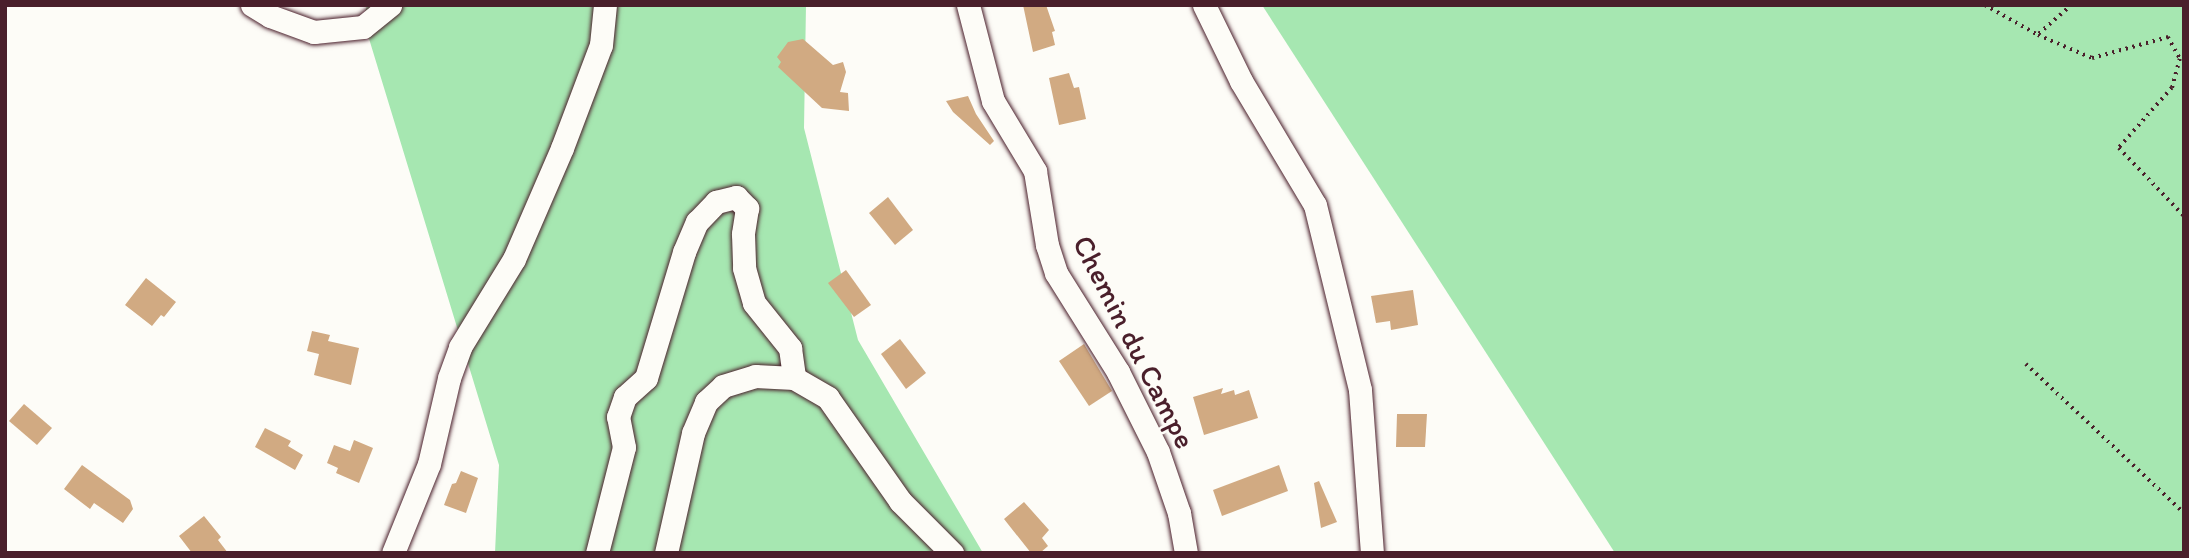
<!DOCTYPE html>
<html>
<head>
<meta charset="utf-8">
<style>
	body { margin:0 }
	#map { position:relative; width:2189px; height:558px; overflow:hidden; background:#fdfcf7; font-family:Itim,sans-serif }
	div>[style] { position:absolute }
	.green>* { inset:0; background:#a6e7b1 }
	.building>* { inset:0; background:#d1aa82 }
	.path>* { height:3.5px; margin-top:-1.75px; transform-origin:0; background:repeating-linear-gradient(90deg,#4a1f2b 0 2px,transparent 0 7px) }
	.roads { filter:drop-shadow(0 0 2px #4a1f2b) drop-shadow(0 0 2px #4a1f2b) }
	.minor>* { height:23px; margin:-11.5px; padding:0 11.5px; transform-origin:11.5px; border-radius:11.5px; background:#fdfcf7 }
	span { translate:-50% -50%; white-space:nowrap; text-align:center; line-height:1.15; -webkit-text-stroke:5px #fdfcf7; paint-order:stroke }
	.street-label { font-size:30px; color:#4a1f2b }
	.frame { position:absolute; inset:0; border:7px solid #4a1f2b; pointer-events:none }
</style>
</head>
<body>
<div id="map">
	<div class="green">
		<i style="clip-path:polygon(367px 5px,806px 5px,804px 128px,858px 340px,983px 553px,495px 553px,499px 465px,363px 19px)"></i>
		<i style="clip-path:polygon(1262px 5px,2184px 5px,2184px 553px,1615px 553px)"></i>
	</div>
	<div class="building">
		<i style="clip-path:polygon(1023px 5px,1046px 5px,1055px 31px,1052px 32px,1055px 45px,1033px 52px)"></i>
		<i style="clip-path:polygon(803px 39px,833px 65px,843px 62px,846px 72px,840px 92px,848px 93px,849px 111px,822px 108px,778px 67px,781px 62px,777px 57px,788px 42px)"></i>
		<i style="clip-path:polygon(1069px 73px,1074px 88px,1079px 87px,1086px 119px,1059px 125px,1049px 78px)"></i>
		<i style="clip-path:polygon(968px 96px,976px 114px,994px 141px,990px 145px,953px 112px,946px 101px)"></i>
		<i style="clip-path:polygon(888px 197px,913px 230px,895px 245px,869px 213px)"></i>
		<i style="clip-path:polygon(846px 270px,871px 305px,854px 317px,828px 283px)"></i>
		<i style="clip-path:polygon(146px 278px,176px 302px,164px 317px,161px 315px,152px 326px,125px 305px)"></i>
		<i style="clip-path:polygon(1413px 290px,1418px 325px,1391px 330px,1390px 321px,1376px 323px,1371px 296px)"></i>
		<i style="clip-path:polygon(312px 331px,330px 335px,328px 341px,359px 348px,351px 385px,314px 375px,319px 354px,307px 351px)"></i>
		<i style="clip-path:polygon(900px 339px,926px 373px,906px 389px,881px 354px)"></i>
		<i style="clip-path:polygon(1084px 344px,1112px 391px,1089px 406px,1059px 361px)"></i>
		<i style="clip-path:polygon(1223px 388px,1221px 394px,1234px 390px,1235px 395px,1249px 390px,1258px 418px,1204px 435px,1193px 397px)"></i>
		<i style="clip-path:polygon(24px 404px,52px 428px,37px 445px,9px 421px)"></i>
		<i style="clip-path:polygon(1397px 414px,1427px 414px,1425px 447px,1396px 447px)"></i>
		<i style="clip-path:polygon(265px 428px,291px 441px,288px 446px,303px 455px,295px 470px,255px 447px)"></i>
		<i style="clip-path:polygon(354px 440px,373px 448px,359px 483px,336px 473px,338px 468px,327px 463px,334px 445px,350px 451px)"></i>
		<i style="clip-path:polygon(82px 465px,130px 500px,133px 509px,123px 523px,94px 503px,90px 509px,64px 489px)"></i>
		<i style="clip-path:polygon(1279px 465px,1288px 491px,1222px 516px,1213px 490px)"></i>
		<i style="clip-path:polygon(461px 471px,478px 478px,466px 513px,444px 505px,452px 484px,456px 483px)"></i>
		<i style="clip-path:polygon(1319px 481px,1337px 522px,1321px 528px,1314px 483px)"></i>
		<i style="clip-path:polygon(1024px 502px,1049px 530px,1042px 538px,1048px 546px,1040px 553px,1031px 553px,1004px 519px)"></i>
		<i style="clip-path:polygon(204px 516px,221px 537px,218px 540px,228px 553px,192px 553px,179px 536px)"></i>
	</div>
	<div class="path">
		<i style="left:1985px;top:5px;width:61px;rotate:29.5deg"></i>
		<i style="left:2072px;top:5px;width:45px;rotate:138.6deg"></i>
		<i style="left:2038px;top:35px;width:59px;rotate:23.1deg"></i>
		<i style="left:2092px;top:58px;width:79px;rotate:-15.4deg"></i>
		<i style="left:2168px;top:37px;width:25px;rotate:61deg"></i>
		<i style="left:2180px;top:59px;width:30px;rotate:105deg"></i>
		<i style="left:2172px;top:88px;width:80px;rotate:131.5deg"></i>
		<i style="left:2119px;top:148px;width:94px;rotate:46.3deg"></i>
		<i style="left:2026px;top:364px;width:217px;rotate:43.3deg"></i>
	</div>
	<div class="roads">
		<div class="minor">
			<i style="left:252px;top:5px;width:21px;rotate:31deg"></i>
			<i style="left:270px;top:16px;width:47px;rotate:20deg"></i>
			<i style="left:314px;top:32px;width:49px;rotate:-5.8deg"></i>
			<i style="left:363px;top:27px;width:35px;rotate:-39deg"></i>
			<i style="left:968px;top:5px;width:99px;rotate:75.4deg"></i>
			<i style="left:993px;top:101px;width:82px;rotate:59deg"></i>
			<i style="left:1035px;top:171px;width:75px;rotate:80.8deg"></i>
			<i style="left:1047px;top:245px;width:29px;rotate:72deg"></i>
			<i style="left:1056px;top:273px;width:117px;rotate:57.9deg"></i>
			<i style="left:1118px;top:372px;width:89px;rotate:63.4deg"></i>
			<i style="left:1158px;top:452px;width:65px;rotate:71deg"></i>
			<i style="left:1179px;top:513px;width:41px;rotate:80.1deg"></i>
			<i style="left:1204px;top:5px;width:85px;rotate:64deg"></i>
			<i style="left:1241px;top:81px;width:144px;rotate:59.2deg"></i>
			<i style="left:1315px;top:205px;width:190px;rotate:76.3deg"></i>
			<i style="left:1360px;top:390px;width:163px;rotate:85.8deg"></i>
			<i style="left:393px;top:553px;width:96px;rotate:-68deg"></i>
			<i style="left:429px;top:464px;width:88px;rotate:-76.9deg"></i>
			<i style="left:449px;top:378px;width:33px;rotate:-70deg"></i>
			<i style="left:460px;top:347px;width:103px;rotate:-58.5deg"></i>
			<i style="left:514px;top:259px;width:121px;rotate:-66.6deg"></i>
			<i style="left:562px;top:148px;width:110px;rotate:-69.3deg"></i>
			<i style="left:601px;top:45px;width:40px;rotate:-84.3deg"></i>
			<i style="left:597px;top:553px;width:109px;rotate:-75.7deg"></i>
			<i style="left:624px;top:447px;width:31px;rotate:-101deg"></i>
			<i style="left:618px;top:417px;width:21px;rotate:-71deg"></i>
			<i style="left:625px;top:397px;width:28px;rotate:-42deg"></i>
			<i style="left:646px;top:378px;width:132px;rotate:-73.2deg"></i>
			<i style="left:684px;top:252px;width:33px;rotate:-67deg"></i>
			<i style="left:697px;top:222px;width:28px;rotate:-46deg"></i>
			<i style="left:716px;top:202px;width:21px;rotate:-14deg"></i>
			<i style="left:736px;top:197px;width:16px;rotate:45deg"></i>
			<i style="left:747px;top:208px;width:26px;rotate:99deg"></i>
			<i style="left:743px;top:234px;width:34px;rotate:88deg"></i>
			<i style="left:744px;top:268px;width:36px;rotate:74deg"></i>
			<i style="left:754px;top:303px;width:58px;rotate:51.3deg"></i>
			<i style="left:790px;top:348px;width:30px;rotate:82deg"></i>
			<i style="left:666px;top:553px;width:123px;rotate:-77.3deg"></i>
			<i style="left:693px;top:433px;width:34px;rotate:-67deg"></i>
			<i style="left:706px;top:402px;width:23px;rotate:-43deg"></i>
			<i style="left:723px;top:386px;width:34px;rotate:-17deg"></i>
			<i style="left:755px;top:376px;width:39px;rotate:3deg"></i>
			<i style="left:794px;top:378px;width:39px;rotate:30deg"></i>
			<i style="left:828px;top:398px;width:126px;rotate:55deg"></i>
			<i style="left:900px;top:501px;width:74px;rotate:45deg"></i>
		</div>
	</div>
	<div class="street-label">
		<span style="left:1134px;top:342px;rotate:63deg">Chemin du Campe</span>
	</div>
	<div class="frame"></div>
</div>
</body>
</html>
